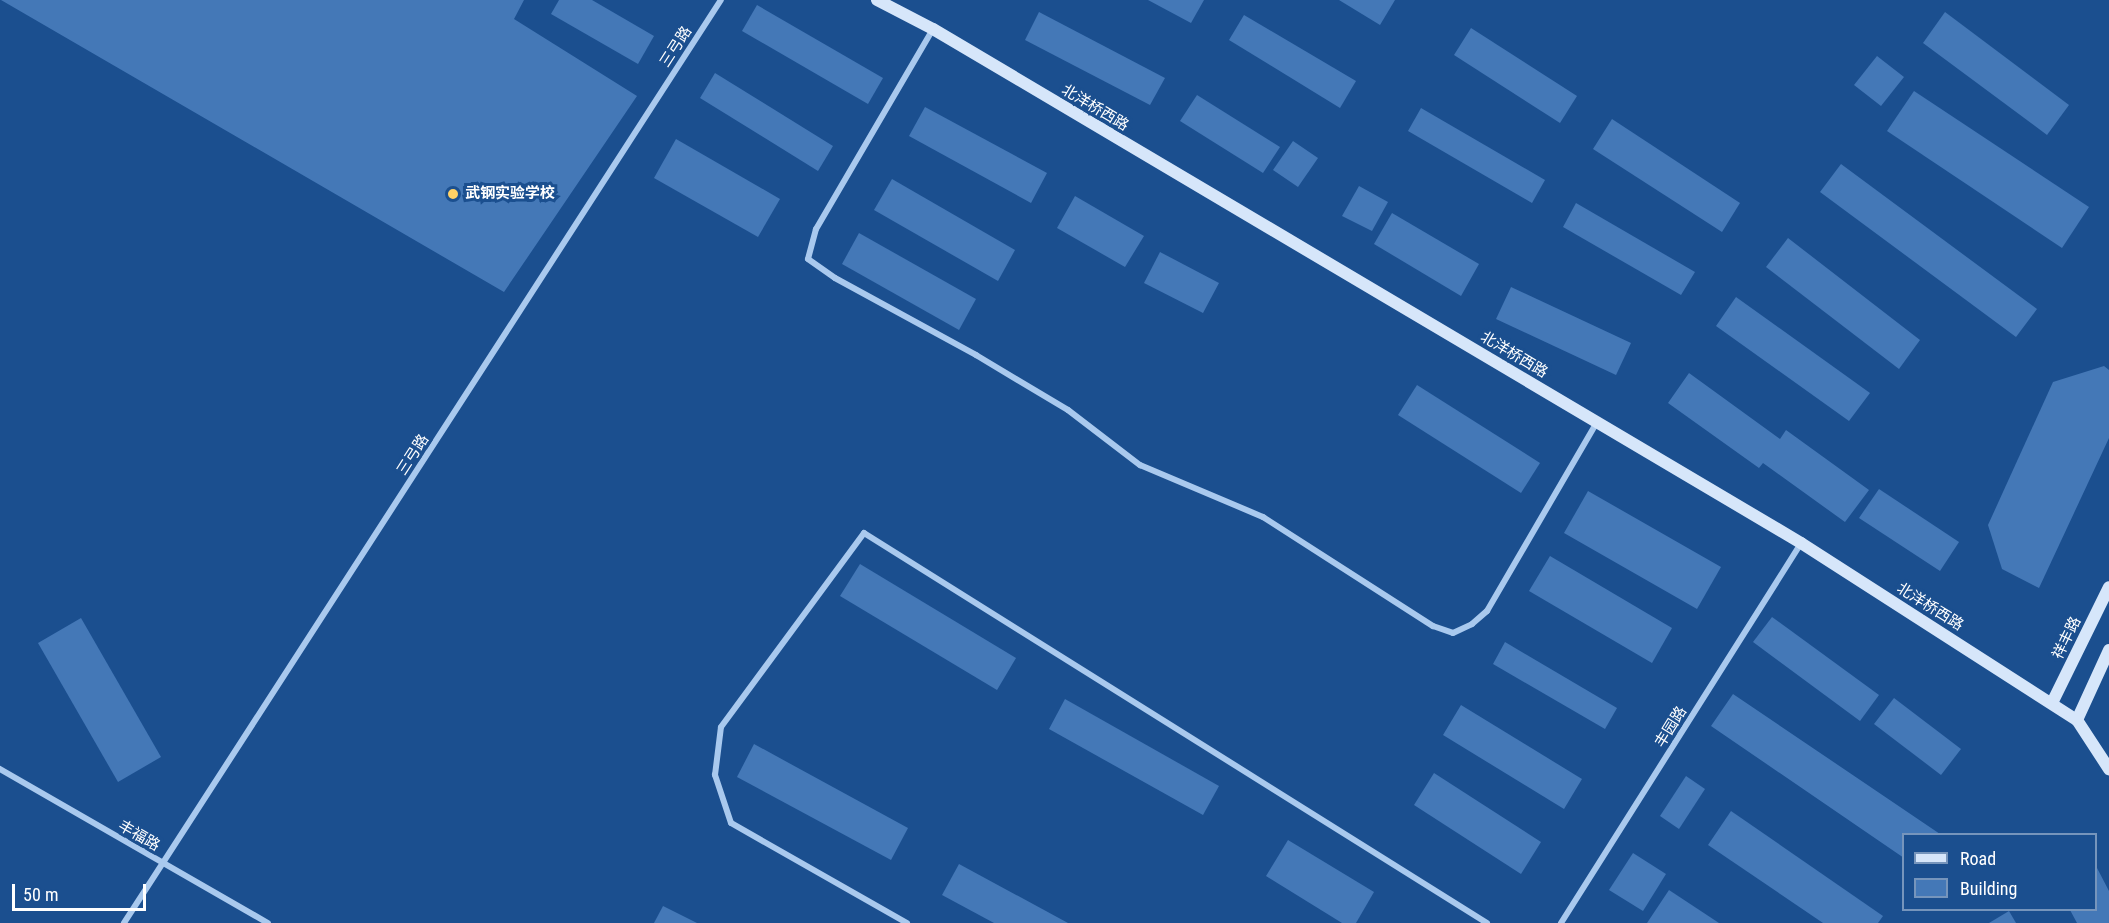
<!DOCTYPE html>
<html>
<head>
<meta charset="utf-8">
<style>
	body { margin:0 }
	#map { position:relative; width:2109px; height:923px; overflow:hidden; background:#1b4f8f; font-family:"Roboto Condensed","Noto Sans SC",sans-serif }
	div>[style] { position:absolute }
	.building>* { inset:0; background:#4478b7 }
	.street>* { height:6px; margin:-3px; padding:0 3px; transform-origin:3px; border-radius:3px; background:#a9c9ee }
	.secondary>* { height:12px; margin:-6px; padding:0 6px; transform-origin:6px; border-radius:6px; background:#d6e6fa }
	.dots>* { width:16px; height:16px; translate:-50% -50%; box-sizing:border-box; border:3px solid #1b4f8f; border-radius:50% }
	span { translate:-50% -50%; white-space:nowrap; text-align:center; line-height:1.15; -webkit-text-stroke:6px #1b4f8f; paint-order:stroke }
	.street-label { font-size:15px; color:#fff }
	.poi-label { font-size:15px; color:#fff; font-weight:700 }
	.left { translate:0 -50%; text-align:left }
	.legend { position:absolute; left:1902px; top:833px; width:195px; height:78px; box-sizing:border-box; background:#1b4f8f; border:2px solid #7695bc; margin:0; padding:8px 10px; list-style:none; font-size:18px; color:#fff }
	.legend li { display:flex; align-items:center; gap:12px; height:30px }
	.legend b { width:30px; border:2px solid #7695bc }
	.scale { position:absolute; left:12px; top:884px; width:134px; height:27px; box-sizing:border-box; border:3px solid #fff; border-top:0; padding-left:8px; font-size:18px; line-height:21px; white-space:nowrap; color:#fff; -webkit-text-stroke:4px #1b4f8f; paint-order:stroke }
</style>
</head>
<body>
<div id="map">
	<div class="building">
		<i style="clip-path:polygon(1px 0,524px 0,514px 19px,637px 96px,504px 292px)"></i>
		<i style="clip-path:polygon(559px 0,592px 0,654px 36px,638px 64px,551px 14px)"></i>
		<i style="clip-path:polygon(1148px 0,1204px 0,1191px 23px)"></i>
		<i style="clip-path:polygon(1339px 0,1395px 0,1380px 25px)"></i>
		<i style="clip-path:polygon(757px 5px,883px 78px,868px 104px,742px 31px)"></i>
		<i style="clip-path:polygon(1039px 12px,1165px 78px,1150px 105px,1025px 40px)"></i>
		<i style="clip-path:polygon(1945px 12px,2069px 105px,2047px 135px,1923px 43px)"></i>
		<i style="clip-path:polygon(1244px 15px,1356px 81px,1340px 108px,1229px 40px)"></i>
		<i style="clip-path:polygon(1471px 28px,1577px 96px,1560px 123px,1454px 55px)"></i>
		<i style="clip-path:polygon(1877px 56px,1904px 77px,1881px 106px,1854px 85px)"></i>
		<i style="clip-path:polygon(715px 73px,833px 146px,818px 171px,700px 98px)"></i>
		<i style="clip-path:polygon(1914px 91px,2089px 207px,2062px 248px,1887px 131px)"></i>
		<i style="clip-path:polygon(1197px 95px,1280px 147px,1263px 173px,1180px 121px)"></i>
		<i style="clip-path:polygon(925px 107px,1047px 173px,1031px 203px,909px 136px)"></i>
		<i style="clip-path:polygon(1421px 108px,1545px 180px,1532px 203px,1408px 131px)"></i>
		<i style="clip-path:polygon(1612px 119px,1740px 203px,1722px 232px,1593px 149px)"></i>
		<i style="clip-path:polygon(676px 139px,780px 199px,758px 237px,654px 178px)"></i>
		<i style="clip-path:polygon(1293px 141px,1318px 158px,1298px 187px,1273px 170px)"></i>
		<i style="clip-path:polygon(1841px 164px,2037px 309px,2016px 337px,1820px 192px)"></i>
		<i style="clip-path:polygon(892px 179px,1015px 250px,998px 281px,874px 210px)"></i>
		<i style="clip-path:polygon(1359px 186px,1388px 202px,1372px 231px,1342px 216px)"></i>
		<i style="clip-path:polygon(1075px 196px,1144px 236px,1125px 267px,1057px 228px)"></i>
		<i style="clip-path:polygon(1576px 203px,1695px 272px,1681px 295px,1563px 227px)"></i>
		<i style="clip-path:polygon(1392px 213px,1479px 264px,1461px 296px,1374px 244px)"></i>
		<i style="clip-path:polygon(859px 233px,976px 299px,959px 330px,842px 264px)"></i>
		<i style="clip-path:polygon(1788px 238px,1920px 340px,1899px 369px,1766px 267px)"></i>
		<i style="clip-path:polygon(1160px 252px,1219px 283px,1203px 313px,1144px 283px)"></i>
		<i style="clip-path:polygon(1511px 287px,1631px 343px,1616px 375px,1496px 319px)"></i>
		<i style="clip-path:polygon(1736px 297px,1870px 393px,1849px 421px,1716px 326px)"></i>
		<i style="clip-path:polygon(2104px 366px,2109px 370px,2109px 438px,2039px 588px,2002px 569px,1988px 525px,2053px 382px)"></i>
		<i style="clip-path:polygon(1689px 373px,1780px 439px,1786px 430px,1869px 490px,1845px 522px,1763px 463px,1759px 468px,1668px 403px)"></i>
		<i style="clip-path:polygon(1417px 385px,1540px 463px,1521px 493px,1398px 415px)"></i>
		<i style="clip-path:polygon(1879px 489px,1959px 542px,1940px 571px,1859px 518px)"></i>
		<i style="clip-path:polygon(1588px 491px,1721px 567px,1697px 609px,1564px 533px)"></i>
		<i style="clip-path:polygon(1550px 556px,1672px 628px,1652px 663px,1529px 591px)"></i>
		<i style="clip-path:polygon(860px 564px,1016px 658px,997px 690px,840px 596px)"></i>
		<i style="clip-path:polygon(1772px 617px,1879px 695px,1860px 721px,1753px 642px)"></i>
		<i style="clip-path:polygon(81px 618px,161px 757px,118px 782px,38px 643px)"></i>
		<i style="clip-path:polygon(1505px 642px,1617px 708px,1605px 729px,1493px 664px)"></i>
		<i style="clip-path:polygon(1733px 694px,1940px 834px,1904px 834px,1904px 858px,1711px 726px)"></i>
		<i style="clip-path:polygon(1894px 698px,1961px 749px,1941px 775px,1874px 724px)"></i>
		<i style="clip-path:polygon(1065px 699px,1219px 786px,1203px 815px,1049px 729px)"></i>
		<i style="clip-path:polygon(1461px 705px,1582px 779px,1564px 809px,1443px 735px)"></i>
		<i style="clip-path:polygon(754px 744px,908px 828px,891px 860px,737px 777px)"></i>
		<i style="clip-path:polygon(1434px 773px,1541px 842px,1521px 874px,1414px 805px)"></i>
		<i style="clip-path:polygon(1686px 776px,1705px 789px,1679px 829px,1660px 816px)"></i>
		<i style="clip-path:polygon(1731px 811px,1883px 916px,1878px 923px,1823px 923px,1708px 845px)"></i>
		<i style="clip-path:polygon(1288px 840px,1374px 892px,1356px 923px,1342px 923px,1266px 876px)"></i>
		<i style="clip-path:polygon(1633px 853px,1666px 874px,1643px 911px,1609px 890px)"></i>
		<i style="clip-path:polygon(959px 864px,1068px 923px,994px 923px,942px 895px)"></i>
		<i style="clip-path:polygon(2096px 866px,2109px 891px,2109px 923px,2077px 923px,2070px 910px,2096px 910px)"></i>
		<i style="clip-path:polygon(1669px 890px,1719px 923px,1647px 923px)"></i>
		<i style="clip-path:polygon(663px 906px,697px 923px,654px 923px)"></i>
		<i style="clip-path:polygon(2009px 911px,2016px 923px,1989px 923px)"></i>
	</div>
	<div class="street">
		<i style="left:933px;top:29px;width:232px;rotate:120.3deg"></i>
		<i style="left:816px;top:229px;width:31px;rotate:105deg"></i>
		<i style="left:808px;top:259px;width:33px;rotate:35deg"></i>
		<i style="left:835px;top:278px;width:161px;rotate:28.6deg"></i>
		<i style="left:976px;top:355px;width:107px;rotate:30.9deg"></i>
		<i style="left:1068px;top:410px;width:91px;rotate:37.4deg"></i>
		<i style="left:1140px;top:465px;width:134px;rotate:22.9deg"></i>
		<i style="left:1263px;top:517px;width:202px;rotate:32.7deg"></i>
		<i style="left:1433px;top:626px;width:21px;rotate:19deg"></i>
		<i style="left:1453px;top:633px;width:21px;rotate:-25deg"></i>
		<i style="left:1472px;top:624px;width:20px;rotate:-41deg"></i>
		<i style="left:1487px;top:611px;width:219px;rotate:-59.8deg"></i>
		<i style="left:0;top:769px;width:309px;rotate:29.9deg"></i>
		<i style="left:124px;top:923px;width:1099px;rotate:-57.11deg"></i>
		<i style="left:907px;top:923px;width:202px;rotate:-150.4deg"></i>
		<i style="left:731px;top:823px;width:51px;rotate:-108.4deg"></i>
		<i style="left:715px;top:775px;width:48px;rotate:-82.9deg"></i>
		<i style="left:721px;top:727px;width:241px;rotate:-53.6deg"></i>
		<i style="left:864px;top:533px;width:735px;rotate:32.05deg"></i>
		<i style="left:1561px;top:923px;width:449px;rotate:-57.7deg"></i>
	</div>
	<div class="secondary">
		<i style="left:877px;top:0;width:63px;rotate:27.4deg"></i>
		<i style="left:933px;top:29px;width:1009px;rotate:30.63deg"></i>
		<i style="left:1801px;top:543px;width:328px;rotate:32.7deg"></i>
		<i style="left:2077px;top:720px;width:59px;rotate:56.9deg"></i>
		<i style="left:2052px;top:703px;width:129px;rotate:-63.8deg"></i>
		<i style="left:2077px;top:720px;width:77px;rotate:-65.4deg"></i>
	</div>
	<div class="dots">
		<i style="left:453px;top:194px;background:#ffd166"></i>
	</div>
	<div class="street-label">
		<span style="left:676px;top:47px;rotate:-57deg">三弓路</span>
		<span style="left:1095px;top:108px;rotate:31deg">北洋桥西路</span>
		<span style="left:1514px;top:355px;rotate:31deg">北洋桥西路</span>
		<span style="left:413px;top:455px;rotate:-57deg">三弓路</span>
		<span style="left:1930px;top:607px;rotate:32deg">北洋桥西路</span>
		<span style="left:2067px;top:638px;rotate:-64deg">祥丰路</span>
		<span style="left:1671px;top:727px;rotate:-58deg">丰园路</span>
		<span style="left:139px;top:836px;rotate:30deg">丰福路</span>
	</div>
	<div class="poi-label">
		<span class="left" style="left:465px;top:194px">武钢实验学校</span>
	</div>
	<ul class="legend">
	<li><b style="height:8px;background:#d6e6fa"></b>Road</li>
	<li><b style="height:16px;background:#4478b7"></b>Building</li>
	</ul>
	<div class="scale">50 m</div>
</div>
</body>
</html>
